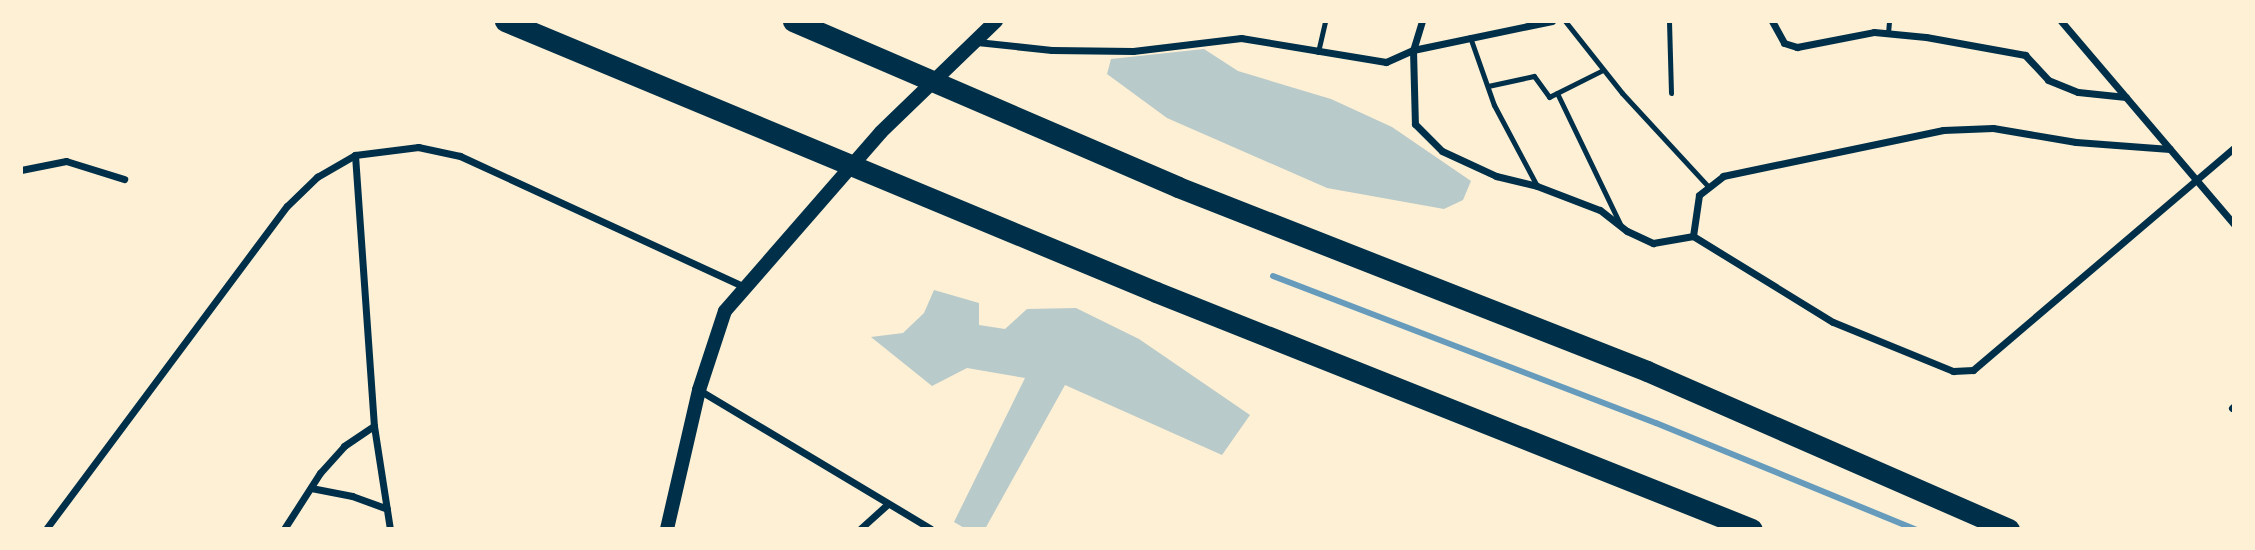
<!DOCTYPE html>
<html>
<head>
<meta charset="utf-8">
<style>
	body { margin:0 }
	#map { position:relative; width:2255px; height:550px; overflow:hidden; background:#fdf0d5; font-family:Lato,sans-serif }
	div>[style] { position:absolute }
	.green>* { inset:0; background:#b9caca }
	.stream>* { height:6px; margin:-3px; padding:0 3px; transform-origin:3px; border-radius:3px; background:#669bbc }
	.service>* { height:5px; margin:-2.5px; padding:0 2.5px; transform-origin:2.5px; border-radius:2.5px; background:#003049 }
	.minor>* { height:7px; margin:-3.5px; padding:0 3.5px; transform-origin:3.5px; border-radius:3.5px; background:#003049 }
	.secondary>* { height:14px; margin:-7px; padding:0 7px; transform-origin:7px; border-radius:7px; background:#003049 }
	.motorway>* { height:21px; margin:-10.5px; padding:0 10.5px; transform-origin:10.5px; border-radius:10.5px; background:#003049 }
	span { translate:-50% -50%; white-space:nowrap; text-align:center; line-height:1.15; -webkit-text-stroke:7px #fdf0d5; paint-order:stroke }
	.frame { position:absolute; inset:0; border:23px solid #fdf0d5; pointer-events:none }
</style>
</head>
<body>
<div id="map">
	<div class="green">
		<i style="clip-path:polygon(1204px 49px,1238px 71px,1331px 99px,1392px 127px,1471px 181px,1463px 200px,1444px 209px,1327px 188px,1167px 118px,1107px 74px,1111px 59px)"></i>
		<i style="clip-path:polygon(934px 290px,979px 303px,979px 325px,1005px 329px,1027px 309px,1076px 308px,1139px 339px,1250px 415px,1222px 455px,1065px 385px,985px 529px,966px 529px,954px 522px,1025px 378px,967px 368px,932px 386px,871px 337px,903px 333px,924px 313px)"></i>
	</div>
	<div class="stream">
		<i style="left:1273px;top:276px;width:410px;rotate:21deg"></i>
		<i style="left:1656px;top:423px;width:280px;rotate:22.3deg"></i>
	</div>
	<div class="service">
		<i style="left:1565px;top:21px;width:92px;rotate:51.6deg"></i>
		<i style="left:1622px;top:93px;width:125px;rotate:47.3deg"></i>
		<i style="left:1669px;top:21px;width:72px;rotate:88.4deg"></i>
		<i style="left:1888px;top:33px;width:12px;rotate:-85deg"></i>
		<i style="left:1470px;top:37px;width:72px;rotate:70.6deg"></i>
		<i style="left:1494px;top:105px;width:92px;rotate:62deg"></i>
		<i style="left:1318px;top:52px;width:32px;rotate:-77deg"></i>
		<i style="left:1488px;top:86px;width:47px;rotate:-12.3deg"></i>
		<i style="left:1534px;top:76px;width:26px;rotate:54deg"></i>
		<i style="left:1549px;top:97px;width:60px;rotate:-26.6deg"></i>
		<i style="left:1557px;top:93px;width:145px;rotate:64.3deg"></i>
	</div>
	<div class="minor">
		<i style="left:1422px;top:21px;width:30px;rotate:107deg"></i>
		<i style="left:1413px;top:50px;width:74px;rotate:88.5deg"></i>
		<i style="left:1415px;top:124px;width:38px;rotate:45deg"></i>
		<i style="left:1442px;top:151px;width:60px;rotate:24.8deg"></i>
		<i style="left:1496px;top:176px;width:42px;rotate:13.7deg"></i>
		<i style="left:1537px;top:186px;width:67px;rotate:20.9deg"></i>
		<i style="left:1600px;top:210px;width:34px;rotate:38deg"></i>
		<i style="left:1627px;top:231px;width:29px;rotate:25deg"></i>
		<i style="left:1653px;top:243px;width:41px;rotate:-9.9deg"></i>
		<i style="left:1693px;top:236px;width:164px;rotate:31.6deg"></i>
		<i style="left:1833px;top:322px;width:130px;rotate:22.2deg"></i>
		<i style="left:1953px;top:371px;width:20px;rotate:-3deg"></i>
		<i style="left:1973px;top:370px;width:343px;rotate:-40.4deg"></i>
		<i style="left:1772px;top:21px;width:25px;rotate:61deg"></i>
		<i style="left:1784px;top:43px;width:14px;rotate:17deg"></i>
		<i style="left:1797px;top:47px;width:78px;rotate:-11deg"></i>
		<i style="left:1874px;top:32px;width:52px;rotate:5.5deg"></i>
		<i style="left:1926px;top:37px;width:101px;rotate:10.3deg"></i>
		<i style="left:2025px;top:55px;width:34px;rotate:47deg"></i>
		<i style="left:2048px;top:80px;width:32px;rotate:22deg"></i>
		<i style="left:2078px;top:92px;width:48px;rotate:5.9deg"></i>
		<i style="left:2061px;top:21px;width:267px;rotate:49.6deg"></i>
		<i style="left:977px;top:42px;width:75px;rotate:6.1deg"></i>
		<i style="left:1052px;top:50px;width:81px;rotate:0.7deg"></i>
		<i style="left:1133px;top:51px;width:109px;rotate:-6.9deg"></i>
		<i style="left:1241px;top:38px;width:147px;rotate:9.4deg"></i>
		<i style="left:1386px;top:62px;width:30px;rotate:-24deg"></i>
		<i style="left:1413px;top:50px;width:142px;rotate:-11.8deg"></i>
		<i style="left:355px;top:155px;width:272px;rotate:86deg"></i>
		<i style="left:374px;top:426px;width:104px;rotate:81.2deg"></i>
		<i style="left:21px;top:170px;width:46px;rotate:-11.3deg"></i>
		<i style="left:66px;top:161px;width:61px;rotate:17.2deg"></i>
		<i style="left:1693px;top:236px;width:41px;rotate:-81.7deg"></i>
		<i style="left:1699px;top:195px;width:31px;rotate:-38deg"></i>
		<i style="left:1723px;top:176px;width:225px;rotate:-11.8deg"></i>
		<i style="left:1943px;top:130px;width:50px;rotate:-2.3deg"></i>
		<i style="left:1993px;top:128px;width:84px;rotate:9.6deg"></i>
		<i style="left:2076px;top:142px;width:94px;rotate:4.3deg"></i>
		<i style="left:699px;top:390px;width:270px;rotate:30.9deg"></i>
		<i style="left:2232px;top:408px;width:3px;rotate:-45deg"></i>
		<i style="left:311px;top:488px;width:42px;rotate:11deg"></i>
		<i style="left:352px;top:496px;width:37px;rotate:20deg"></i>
		<i style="left:46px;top:529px;width:403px;rotate:-53.3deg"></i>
		<i style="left:287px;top:206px;width:42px;rotate:-44deg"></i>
		<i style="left:317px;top:177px;width:44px;rotate:-30.1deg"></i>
		<i style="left:355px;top:155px;width:64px;rotate:-7.2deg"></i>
		<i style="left:418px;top:147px;width:43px;rotate:12.1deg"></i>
		<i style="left:460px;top:156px;width:311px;rotate:24.7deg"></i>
		<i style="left:284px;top:529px;width:67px;rotate:-57.3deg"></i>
		<i style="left:320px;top:473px;width:36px;rotate:-48deg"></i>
		<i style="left:344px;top:446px;width:36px;rotate:-34deg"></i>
		<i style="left:860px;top:529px;width:36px;rotate:-42deg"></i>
	</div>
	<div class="secondary">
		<i style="left:667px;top:529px;width:143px;rotate:-77deg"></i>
		<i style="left:699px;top:390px;width:83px;rotate:-71.8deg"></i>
		<i style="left:725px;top:311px;width:237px;rotate:-48.9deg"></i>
		<i style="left:881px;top:132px;width:160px;rotate:-44deg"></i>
	</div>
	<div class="motorway">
		<i style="left:505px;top:21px;width:705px;rotate:22.6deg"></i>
		<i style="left:1156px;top:292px;width:641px;rotate:21.69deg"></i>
		<i style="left:793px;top:21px;width:419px;rotate:23.3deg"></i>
		<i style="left:1178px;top:187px;width:504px;rotate:21.42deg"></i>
		<i style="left:1647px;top:371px;width:395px;rotate:23.6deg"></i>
	</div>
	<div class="frame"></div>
</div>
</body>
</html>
